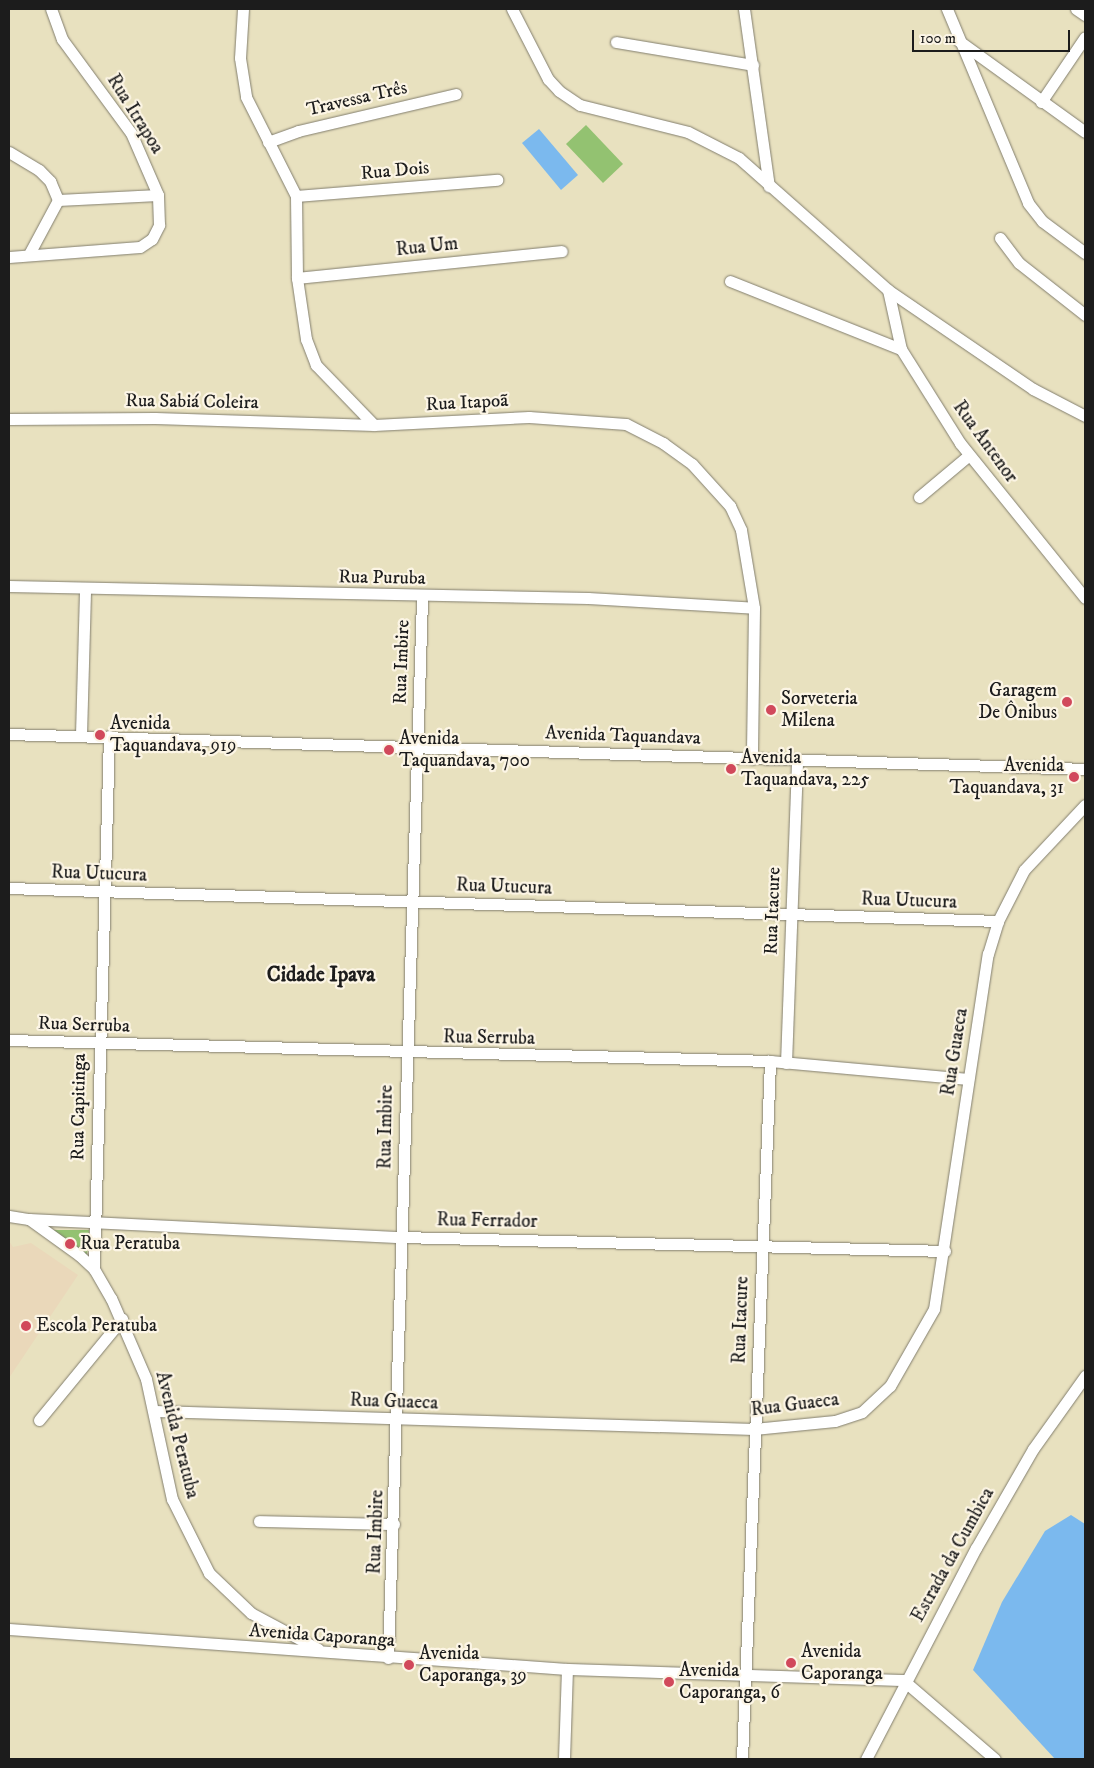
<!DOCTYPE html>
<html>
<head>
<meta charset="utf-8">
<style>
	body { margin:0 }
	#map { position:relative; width:1094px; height:1768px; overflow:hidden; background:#e8e1bf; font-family:"IM FELL DW Pica",serif }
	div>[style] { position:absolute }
	.built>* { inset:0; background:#ead8ba }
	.green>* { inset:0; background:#93c271 }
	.water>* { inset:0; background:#7bb9ee }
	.roads { filter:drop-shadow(0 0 1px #827e6e) drop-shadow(0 0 1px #827e6e) }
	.street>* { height:11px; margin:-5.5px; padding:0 5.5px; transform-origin:5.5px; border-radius:5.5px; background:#fff }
	.dots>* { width:14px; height:14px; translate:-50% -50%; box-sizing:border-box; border:2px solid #fcf5e5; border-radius:50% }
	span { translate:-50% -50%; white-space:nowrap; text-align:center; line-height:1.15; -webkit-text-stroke:4.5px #fcf5e5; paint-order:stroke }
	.street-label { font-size:19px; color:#1c1c1c }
	.poi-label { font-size:19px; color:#1c1c1c }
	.right { translate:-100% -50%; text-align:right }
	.left { translate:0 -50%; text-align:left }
	.quarter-label { font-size:21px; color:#1c1c1c; font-weight:700 }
	.frame { position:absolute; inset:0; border:10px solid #1c1c1c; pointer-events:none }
	.scale { position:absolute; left:912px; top:30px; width:158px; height:22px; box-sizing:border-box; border:2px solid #1c1c1c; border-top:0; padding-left:6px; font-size:15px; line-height:18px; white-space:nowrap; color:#1c1c1c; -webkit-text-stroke:4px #fcf5e5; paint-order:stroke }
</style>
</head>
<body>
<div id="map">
	<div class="built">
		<i style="clip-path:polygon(9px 1241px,13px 1247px,31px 1243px,78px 1275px,9px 1378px)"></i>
	</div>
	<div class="green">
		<i style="clip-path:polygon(586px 125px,623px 164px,603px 183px,566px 144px)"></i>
		<i style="clip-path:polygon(48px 1230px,89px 1230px,87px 1255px,77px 1248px)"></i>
	</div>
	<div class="water">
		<i style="clip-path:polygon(539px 129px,578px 175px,561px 190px,522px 143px)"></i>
		<i style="clip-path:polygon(1071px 1515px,1085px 1524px,1085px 1759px,1055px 1759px,973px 1670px,1002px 1602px,1045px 1531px)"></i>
	</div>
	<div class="roads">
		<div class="street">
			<i style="left:243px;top:9px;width:49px;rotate:93.5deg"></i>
			<i style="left:240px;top:58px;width:39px;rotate:81deg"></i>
			<i style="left:246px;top:97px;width:111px;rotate:63.2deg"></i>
			<i style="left:296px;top:196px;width:82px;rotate:89.3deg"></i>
			<i style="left:297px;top:278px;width:62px;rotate:81.6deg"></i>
			<i style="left:306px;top:339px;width:28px;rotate:69deg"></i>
			<i style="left:316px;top:365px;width:83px;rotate:46deg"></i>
			<i style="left:512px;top:9px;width:79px;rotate:62.8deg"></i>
			<i style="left:548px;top:79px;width:16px;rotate:47deg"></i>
			<i style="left:559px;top:91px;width:25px;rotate:34deg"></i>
			<i style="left:580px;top:105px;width:111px;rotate:14deg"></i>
			<i style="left:688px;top:132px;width:57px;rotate:27deg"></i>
			<i style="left:739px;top:158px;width:199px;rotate:41.5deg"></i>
			<i style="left:888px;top:290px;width:176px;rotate:34.3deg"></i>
			<i style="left:1033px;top:389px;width:59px;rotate:27.4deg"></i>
			<i style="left:744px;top:9px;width:179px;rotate:82deg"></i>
			<i style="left:947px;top:9px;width:210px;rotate:67.3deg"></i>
			<i style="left:1028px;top:203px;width:23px;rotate:52deg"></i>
			<i style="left:1042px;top:221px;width:54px;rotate:36.7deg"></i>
			<i style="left:1076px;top:9px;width:11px;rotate:34deg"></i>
			<i style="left:959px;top:41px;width:155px;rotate:35.8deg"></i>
			<i style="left:616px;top:42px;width:139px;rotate:9.5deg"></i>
			<i style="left:1041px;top:102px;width:78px;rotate:-55.9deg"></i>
			<i style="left:268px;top:142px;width:32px;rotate:-20deg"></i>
			<i style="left:298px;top:131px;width:162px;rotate:-13.2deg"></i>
			<i style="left:9px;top:152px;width:35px;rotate:31deg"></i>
			<i style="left:39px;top:170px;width:16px;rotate:45deg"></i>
			<i style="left:50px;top:181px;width:21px;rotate:67deg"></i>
			<i style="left:58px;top:200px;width:61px;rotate:118.2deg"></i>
			<i style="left:296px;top:196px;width:202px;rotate:-4.6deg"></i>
			<i style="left:58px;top:200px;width:100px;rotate:-2.9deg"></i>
			<i style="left:1000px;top:238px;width:31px;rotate:53deg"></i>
			<i style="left:1019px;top:263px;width:84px;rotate:38.2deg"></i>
			<i style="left:9px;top:257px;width:131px;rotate:-4.4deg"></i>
			<i style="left:140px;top:247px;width:14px;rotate:-34deg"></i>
			<i style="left:152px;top:239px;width:16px;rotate:-63deg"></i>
			<i style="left:159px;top:225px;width:30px;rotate:-92deg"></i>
			<i style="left:158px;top:195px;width:68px;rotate:-113.5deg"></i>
			<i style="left:131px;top:133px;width:117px;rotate:-126.3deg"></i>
			<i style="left:62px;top:39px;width:32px;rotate:-110deg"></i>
			<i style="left:297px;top:278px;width:266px;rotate:-5.8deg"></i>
			<i style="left:730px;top:281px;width:184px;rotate:21.7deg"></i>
			<i style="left:888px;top:290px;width:60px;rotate:77.6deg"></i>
			<i style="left:901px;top:349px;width:111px;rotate:57.9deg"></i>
			<i style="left:960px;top:443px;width:199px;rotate:51.1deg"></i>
			<i style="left:9px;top:419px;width:146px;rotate:-0.4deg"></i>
			<i style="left:155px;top:418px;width:219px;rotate:1.8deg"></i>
			<i style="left:374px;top:425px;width:155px;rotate:-3deg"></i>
			<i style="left:529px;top:417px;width:97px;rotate:4.1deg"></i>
			<i style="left:626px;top:424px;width:42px;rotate:27.2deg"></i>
			<i style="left:663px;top:443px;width:36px;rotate:36deg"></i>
			<i style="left:692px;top:464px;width:57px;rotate:47.9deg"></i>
			<i style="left:730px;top:506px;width:26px;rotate:65deg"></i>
			<i style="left:741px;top:530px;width:79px;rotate:80.5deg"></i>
			<i style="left:754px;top:608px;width:151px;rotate:90.8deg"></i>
			<i style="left:919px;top:497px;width:65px;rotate:-40deg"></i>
			<i style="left:9px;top:586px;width:579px;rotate:1.19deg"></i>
			<i style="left:588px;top:598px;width:166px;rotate:3.4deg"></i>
			<i style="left:9px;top:734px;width:1077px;rotate:1.86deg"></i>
			<i style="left:81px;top:735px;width:147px;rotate:-88.4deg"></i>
			<i style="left:9px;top:888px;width:990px;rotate:1.91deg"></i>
			<i style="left:9px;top:1040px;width:761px;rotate:1.58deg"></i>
			<i style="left:770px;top:1061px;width:199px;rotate:5.2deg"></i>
			<i style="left:786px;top:1063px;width:302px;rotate:-87.9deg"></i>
			<i style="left:9px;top:1216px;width:20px;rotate:9deg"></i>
			<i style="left:29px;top:1219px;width:62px;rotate:35.8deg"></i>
			<i style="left:79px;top:1255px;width:21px;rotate:43deg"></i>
			<i style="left:94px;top:1269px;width:34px;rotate:60deg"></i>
			<i style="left:111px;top:1298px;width:88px;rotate:66.6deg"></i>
			<i style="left:146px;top:1379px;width:123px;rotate:77.8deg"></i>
			<i style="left:172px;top:1499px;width:83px;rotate:63.4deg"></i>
			<i style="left:209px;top:1573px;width:58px;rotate:43.6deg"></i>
			<i style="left:251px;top:1613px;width:76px;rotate:28.2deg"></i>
			<i style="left:29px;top:1219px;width:372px;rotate:2.8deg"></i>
			<i style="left:401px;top:1237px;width:544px;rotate:1.47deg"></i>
			<i style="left:94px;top:1269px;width:533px;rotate:-88.39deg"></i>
			<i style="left:155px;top:1411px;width:599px;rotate:1.72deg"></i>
			<i style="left:754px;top:1429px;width:81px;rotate:-5.6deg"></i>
			<i style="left:835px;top:1421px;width:28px;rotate:-18deg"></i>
			<i style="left:862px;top:1412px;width:38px;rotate:-43deg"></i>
			<i style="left:890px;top:1386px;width:89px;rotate:-60.3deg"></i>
			<i style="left:934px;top:1309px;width:359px;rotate:-81.4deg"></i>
			<i style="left:988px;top:954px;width:34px;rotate:-73deg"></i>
			<i style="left:998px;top:921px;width:57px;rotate:-63deg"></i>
			<i style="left:1024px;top:870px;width:89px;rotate:-46.8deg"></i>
			<i style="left:39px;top:1420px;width:131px;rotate:-50.6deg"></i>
			<i style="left:259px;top:1521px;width:135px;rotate:1.3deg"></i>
			<i style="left:9px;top:1629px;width:559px;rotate:4.1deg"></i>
			<i style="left:567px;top:1669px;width:336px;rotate:1.9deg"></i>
			<i style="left:388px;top:1658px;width:1062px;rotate:-88.16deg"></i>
			<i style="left:903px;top:1680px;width:121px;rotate:40.7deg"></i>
			<i style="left:564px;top:1759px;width:90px;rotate:-88.1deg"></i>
			<i style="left:742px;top:1759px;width:699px;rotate:-87.7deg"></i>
			<i style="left:866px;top:1759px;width:238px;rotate:-62.5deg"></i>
			<i style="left:976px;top:1548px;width:114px;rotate:-60.1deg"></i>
			<i style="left:1033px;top:1449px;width:90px;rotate:-54.5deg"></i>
		</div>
	</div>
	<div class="dots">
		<i style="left:1067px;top:702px;background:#d1495b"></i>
		<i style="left:771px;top:710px;background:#d1495b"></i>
		<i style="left:100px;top:735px;background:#d1495b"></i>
		<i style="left:389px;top:750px;background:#d1495b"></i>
		<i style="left:731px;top:769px;background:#d1495b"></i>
		<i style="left:1074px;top:777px;background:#d1495b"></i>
		<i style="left:70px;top:1244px;background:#d1495b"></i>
		<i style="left:26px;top:1326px;background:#d1495b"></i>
		<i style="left:791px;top:1663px;background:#d1495b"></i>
		<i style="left:409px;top:1665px;background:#d1495b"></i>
		<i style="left:669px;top:1682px;background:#d1495b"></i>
	</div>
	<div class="street-label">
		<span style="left:357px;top:99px;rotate:-13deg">Travessa Três</span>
		<span style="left:135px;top:114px;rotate:58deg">Rua Itrapoa</span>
		<span style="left:395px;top:171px;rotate:-5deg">Rua Dois</span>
		<span style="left:427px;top:247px;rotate:-6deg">Rua Um</span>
		<span style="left:192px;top:402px;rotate:1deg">Rua Sabiá Coleira</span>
		<span style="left:467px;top:403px;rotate:-3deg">Rua Itapoã</span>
		<span style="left:985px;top:442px;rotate:54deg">Rua Antenor</span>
		<span style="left:382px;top:578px;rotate:1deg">Rua Puruba</span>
		<span style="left:402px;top:662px;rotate:-88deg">Rua Imbire</span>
		<span style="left:623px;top:736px;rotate:2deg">Avenida Taquandava</span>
		<span style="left:99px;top:874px;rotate:2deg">Rua Utucura</span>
		<span style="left:504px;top:887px;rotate:2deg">Rua Utucura</span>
		<span style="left:909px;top:901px;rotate:2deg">Rua Utucura</span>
		<span style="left:773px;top:911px;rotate:-88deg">Rua Itacure</span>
		<span style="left:84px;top:1025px;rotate:2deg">Rua Serruba</span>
		<span style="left:489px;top:1038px;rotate:1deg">Rua Serruba</span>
		<span style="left:955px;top:1052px;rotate:-81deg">Rua Guaeca</span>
		<span style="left:79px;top:1107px;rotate:-89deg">Rua Capitinga</span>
		<span style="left:386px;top:1127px;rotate:-89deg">Rua Imbire</span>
		<span style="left:487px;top:1221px;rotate:1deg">Rua Ferrador</span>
		<span style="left:741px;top:1320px;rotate:-88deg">Rua Itacure</span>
		<span style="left:394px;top:1402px;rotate:2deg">Rua Guaeca</span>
		<span style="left:795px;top:1405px;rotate:-7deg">Rua Guaeca</span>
		<span style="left:177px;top:1435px;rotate:76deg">Avenida Peratuba</span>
		<span style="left:376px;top:1532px;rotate:-88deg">Rua Imbire</span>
		<span style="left:953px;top:1555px;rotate:-61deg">Estrada da Cumbica</span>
		<span style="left:322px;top:1636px;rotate:4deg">Avenida Caporanga</span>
	</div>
	<div class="poi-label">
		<span class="right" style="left:1057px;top:702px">Garagem<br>De Ônibus</span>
		<span class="left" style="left:781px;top:710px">Sorveteria<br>Milena</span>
		<span class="left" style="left:110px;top:735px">Avenida<br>Taquandava, 919</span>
		<span class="left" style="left:399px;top:750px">Avenida<br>Taquandava, 700</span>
		<span class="left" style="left:741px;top:769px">Avenida<br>Taquandava, 225</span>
		<span class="right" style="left:1064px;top:777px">Avenida<br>Taquandava, 31</span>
		<span class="left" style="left:80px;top:1244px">Rua Peratuba</span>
		<span class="left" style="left:36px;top:1326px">Escola Peratuba</span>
		<span class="left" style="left:801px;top:1663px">Avenida<br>Caporanga</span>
		<span class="left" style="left:419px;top:1665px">Avenida<br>Caporanga, 39</span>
		<span class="left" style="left:679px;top:1682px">Avenida<br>Caporanga, 6</span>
	</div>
	<div class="quarter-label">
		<span style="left:321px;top:975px">Cidade Ipava</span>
	</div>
	<div class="frame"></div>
	<div class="scale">100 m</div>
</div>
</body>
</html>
